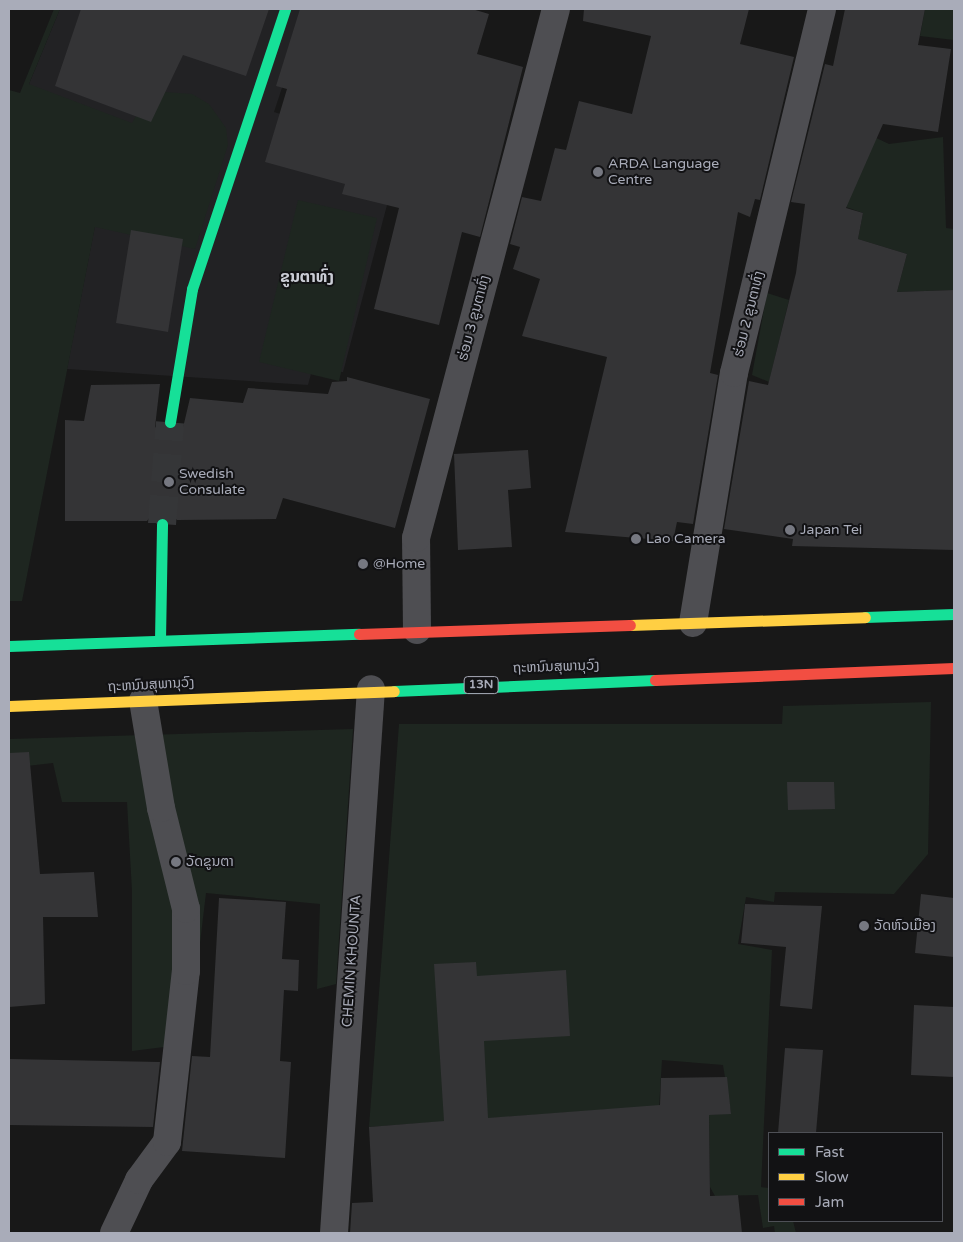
<!DOCTYPE html>
<html>
<head>
<meta charset="utf-8">
<style>
	body { margin:0 }
	#map { position:relative; width:963px; height:1242px; overflow:hidden; background:#181818; font-family:"Varela Round","Noto Sans Lao",sans-serif }
	div>[style] { position:absolute }
	.built>* { inset:0; background:#222224 }
	.green>* { inset:0; background:#1e2620 }
	.building>* { inset:0; background:#343436 }
	.secondary-tunnel>* { height:28px; margin-top:-14px; transform-origin:0; background:repeating-linear-gradient(90deg,#353638 0 28px,transparent 0 42px) }
	.street>* { height:28px; margin:-14px; padding:0 14px; transform-origin:14px; border-radius:14px; background:#4e4e52 }
	.fast>* { height:11px; margin:-5.5px; padding:0 5.5px; transform-origin:5.5px; border-radius:5.5px; background:#16e098 }
	.slow>* { height:11px; margin:-5.5px; padding:0 5.5px; transform-origin:5.5px; border-radius:5.5px; background:#ffcf43 }
	.jam>* { height:11px; margin:-5.5px; padding:0 5.5px; transform-origin:5.5px; border-radius:5.5px; background:#f24e42 }
	.dots>* { width:14px; height:14px; translate:-50% -50%; box-sizing:border-box; border:2px solid #121214; border-radius:50% }
	span { translate:-50% -50%; white-space:nowrap; text-align:center; line-height:1.15; -webkit-text-stroke:4px #121214; paint-order:stroke }
	.shield-label span { padding:1px 4px; background:#121214; border:1px solid; border-radius:4px; -webkit-text-stroke-width:0 }
	.shield-label { font-size:12px; color:#a9acb9; font-weight:700 }
	.poi-label { font-size:14px; color:#a9acb9 }
	.left { translate:0 -50%; text-align:left }
	.street-label { font-size:14px; color:#a9acb9 }
	.quarter-label { font-size:16px; color:#caccd5; font-weight:700 }
	.frame { position:absolute; inset:0; border:10px solid #a9acb9; pointer-events:none }
	.legend { position:absolute; left:768px; top:1132px; width:175px; height:90px; box-sizing:border-box; background:#121214; border:1px solid #4e5056; margin:0; padding:6px 9px; list-style:none; font-size:15px; color:#a9acb9 }
	.legend li { display:flex; align-items:center; gap:10px; height:25px }
	.legend b { width:25px; border:1px solid #4e5056 }
</style>
</head>
<body>
<div id="map">
	<div class="built">
		<i style="clip-path:polygon(60px 9px,308px 9px,274px 112px,401px 152px,343px 372px,312px 370px,308px 385px,67px 369px,95px 226px,128px 231px,29px 84px)"></i>
	</div>
	<div class="green">
		<i style="clip-path:polygon(54px 9px,60px 9px,29px 84px,132px 123px,145px 101px,165px 92px,192px 94px,209px 104px,226px 128px,228px 145px,195px 249px,95px 227px,22px 601px,9px 601px,9px 90px,20px 93px)"></i>
		<i style="clip-path:polygon(925px 9px,954px 9px,954px 40px,920px 36px)"></i>
		<i style="clip-path:polygon(853px 127px,889px 144px,943px 137px,946px 228px,954px 229px,954px 290px,897px 292px,907px 254px,858px 239px,863px 213px,846px 207px)"></i>
		<i style="clip-path:polygon(298px 200px,377px 218px,339px 381px,259px 362px)"></i>
		<i style="clip-path:polygon(767px 293px,789px 300px,769px 382px,752px 375px)"></i>
		<i style="clip-path:polygon(931px 702px,928px 854px,894px 894px,775px 892px,774px 902px,746px 897px,738px 944px,772px 950px,761px 1187px,769px 1188px,769px 1221px,793px 1221px,796px 1233px,775px 1233px,774px 1226px,763px 1228px,758px 1195px,715px 1196px,710px 1187px,709px 1115px,731px 1113px,723px 1065px,662px 1060px,659px 1108px,635px 1194px,641px 1233px,613px 1233px,610px 1191px,616px 1109px,369px 1127px,399px 724px,782px 724px,783px 706px)"></i>
		<i style="clip-path:polygon(353px 729px,336px 984px,317px 989px,320px 904px,206px 893px,188px 1044px,132px 1051px,132px 891px,127px 802px,62px 802px,53px 763px,9px 768px,9px 739px)"></i>
	</div>
	<div class="building">
		<i style="clip-path:polygon(81px 9px,269px 9px,246px 76px,183px 55px,151px 122px,55px 86px)"></i>
		<i style="clip-path:polygon(300px 9px,472px 9px,489px 14px,477px 54px,523px 67px,480px 237px,462px 232px,439px 325px,374px 309px,399px 208px,342px 194px,345px 184px,265px 162px,287px 89px,276px 86px)"></i>
		<i style="clip-path:polygon(584px 9px,749px 9px,740px 44px,794px 57px,760px 200px,755px 199px,750px 217px,738px 212px,710px 373px,718px 375px,693px 524px,677px 522px,673px 541px,565px 532px,607px 357px,522px 336px,540px 279px,513px 269px,520px 247px,510px 244px,522px 197px,541px 201px,555px 148px,566px 150px,579px 101px,632px 114px,651px 36px,583px 21px)"></i>
		<i style="clip-path:polygon(845px 9px,925px 9px,918px 45px,951px 49px,938px 132px,883px 124px,846px 208px,863px 213px,858px 239px,907px 254px,897px 292px,954px 290px,954px 550px,792px 546px,793px 539px,724px 529px,749px 381px,768px 385px,796px 273px,805px 204px,791px 202px,825px 64px,833px 66px)"></i>
		<i style="clip-path:polygon(131px 230px,183px 239px,168px 332px,116px 323px)"></i>
		<i style="clip-path:polygon(347px 377px,430px 399px,395px 528px,283px 498px,276px 519px,177px 520px,170px 511px,162px 508px,154px 511px,147px 521px,65px 521px,65px 420px,84px 421px,91px 385px,160px 384px,155px 427px,168px 437px,182px 432px,190px 398px,243px 403px,248px 388px,328px 394px,332px 382px,347px 381px)"></i>
		<i style="clip-path:polygon(528px 450px,531px 488px,508px 490px,512px 547px,458px 550px,454px 454px)"></i>
		<i style="clip-path:polygon(29px 752px,40px 874px,94px 872px,98px 917px,43px 917px,45px 1004px,9px 1007px,9px 753px)"></i>
		<i style="clip-path:polygon(787px 782px,834px 782px,835px 809px,788px 810px)"></i>
		<i style="clip-path:polygon(921px 894px,954px 898px,954px 957px,915px 953px)"></i>
		<i style="clip-path:polygon(219px 898px,286px 902px,282px 959px,299px 960px,298px 991px,284px 990px,280px 1061px,291px 1062px,285px 1158px,182px 1151px,192px 1056px,210px 1057px)"></i>
		<i style="clip-path:polygon(745px 904px,822px 906px,812px 1009px,780px 1006px,786px 947px,741px 943px)"></i>
		<i style="clip-path:polygon(476px 962px,477px 976px,566px 970px,570px 1036px,484px 1041px,488px 1118px,660px 1105px,661px 1078px,727px 1077px,731px 1114px,709px 1115px,710px 1196px,738px 1195px,742px 1233px,350px 1233px,352px 1203px,373px 1202px,369px 1127px,444px 1121px,434px 964px)"></i>
		<i style="clip-path:polygon(914px 1005px,954px 1007px,954px 1077px,911px 1075px)"></i>
		<i style="clip-path:polygon(785px 1048px,823px 1050px,816px 1133px,778px 1133px)"></i>
		<i style="clip-path:polygon(9px 1059px,160px 1062px,153px 1127px,9px 1125px)"></i>
	</div>
	<div class="secondary-tunnel">
		<i style="left:162px;top:524px;width:102px;rotate:-85.5deg"></i>
	</div>
	<div class="street">
		<i style="left:693px;top:623px;width:253px;rotate:-80.7deg"></i>
		<i style="left:734px;top:373px;width:374px;rotate:-76.4deg"></i>
		<i style="left:417px;top:630px;width:92px;rotate:-90.6deg"></i>
		<i style="left:416px;top:538px;width:547px;rotate:-75.18deg"></i>
		<i style="left:114px;top:1233px;width:59px;rotate:-64.7deg"></i>
		<i style="left:139px;top:1180px;width:47px;rotate:-53.6deg"></i>
		<i style="left:167px;top:1142px;width:172px;rotate:-83.7deg"></i>
		<i style="left:186px;top:971px;width:62px;rotate:-90deg"></i>
		<i style="left:186px;top:909px;width:104px;rotate:-103.9deg"></i>
		<i style="left:161px;top:808px;width:109px;rotate:-99.5deg"></i>
		<i style="left:334px;top:1233px;width:545px;rotate:-86.11deg"></i>
	</div>
	<div class="fast">
		<i style="left:170px;top:422px;width:135px;rotate:-80.6deg"></i>
		<i style="left:192px;top:289px;width:295px;rotate:-71.6deg"></i>
		<i style="left:865px;top:617px;width:89px;rotate:-1.9deg"></i>
		<i style="left:160px;top:640px;width:116px;rotate:-89deg"></i>
		<i style="left:9px;top:646px;width:350px;rotate:-2deg"></i>
		<i style="left:394px;top:691px;width:261px;rotate:-2.4deg"></i>
	</div>
	<div class="slow">
		<i style="left:630px;top:625px;width:235px;rotate:-1.9deg"></i>
		<i style="left:9px;top:706px;width:385px;rotate:-2.2deg"></i>
	</div>
	<div class="jam">
		<i style="left:359px;top:634px;width:271px;rotate:-1.9deg"></i>
		<i style="left:655px;top:680px;width:299px;rotate:-2.3deg"></i>
	</div>
	<div class="dots">
		<i style="left:598px;top:172px;background:#767881"></i>
		<i style="left:169px;top:482px;background:#767881"></i>
		<i style="left:790px;top:530px;background:#767881"></i>
		<i style="left:636px;top:539px;background:#767881"></i>
		<i style="left:363px;top:564px;background:#767881"></i>
		<i style="left:176px;top:862px;background:#767881"></i>
		<i style="left:864px;top:926px;background:#767881"></i>
	</div>
	<div class="shield-label">
		<span style="left:481px;top:685px">13N</span>
	</div>
	<div class="poi-label">
		<span class="left" style="left:608px;top:172px">ARDA Language<br>Centre</span>
		<span class="left" style="left:179px;top:482px">Swedish<br>Consulate</span>
		<span class="left" style="left:800px;top:530px">Japan Tei</span>
		<span class="left" style="left:646px;top:539px">Lao Camera</span>
		<span class="left" style="left:373px;top:564px">@Home</span>
		<span class="left" style="left:186px;top:862px">ວັດຂູນຕາ</span>
		<span class="left" style="left:874px;top:926px">ວັດຫົວເມືອງ</span>
	</div>
	<div class="street-label">
		<span style="left:749px;top:314px;rotate:-76deg">ຮ່ອມ 2 ຂູນຕາທົ່ງ</span>
		<span style="left:474px;top:318px;rotate:-75deg">ຮ່ອມ 3 ຂູນຕາທົ່ງ</span>
		<span style="left:556px;top:667px;rotate:-2deg">ຖະຫນົນສຸພານຸວົງ</span>
		<span style="left:151px;top:685px;rotate:-3deg">ຖະຫນົນສຸພານຸວົງ</span>
		<span style="left:352px;top:961px;rotate:-86deg">CHEMIN KHOUNTA</span>
	</div>
	<div class="quarter-label">
		<span style="left:307px;top:277px">ຂູນຕາທົ່ງ</span>
	</div>
	<div class="frame"></div>
	<ul class="legend">
	<li><b style="height:6px;background:#16e098"></b>Fast</li>
	<li><b style="height:6px;background:#ffcf43"></b>Slow</li>
	<li><b style="height:6px;background:#f24e42"></b>Jam</li>
	</ul>
</div>
</body>
</html>
